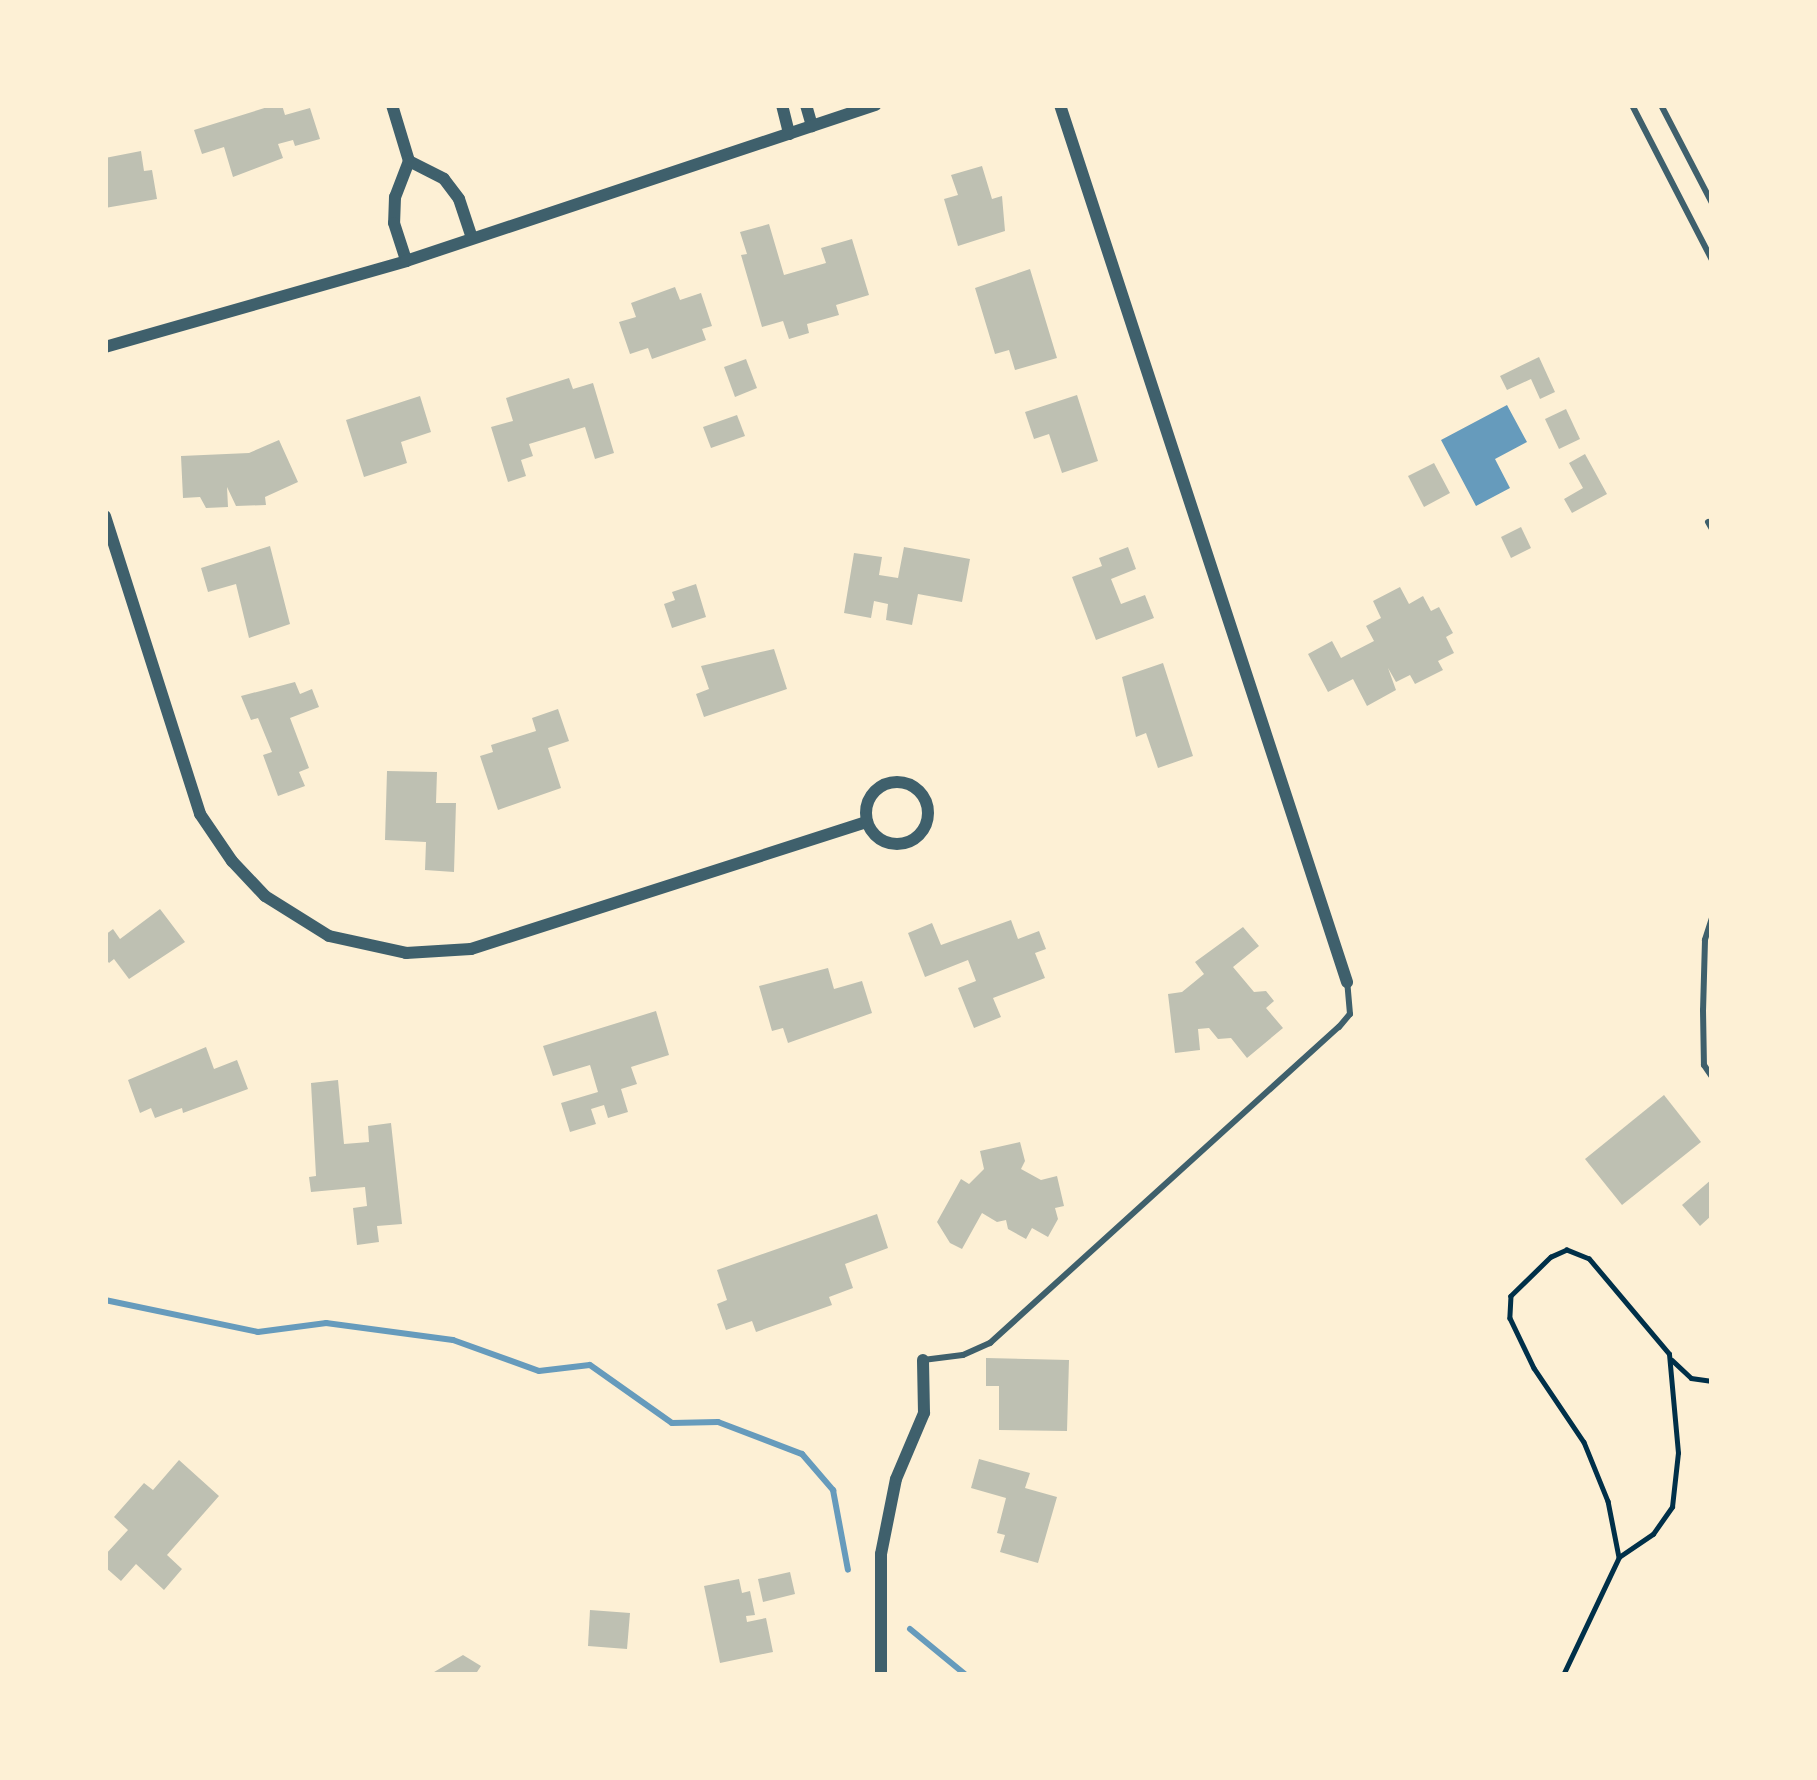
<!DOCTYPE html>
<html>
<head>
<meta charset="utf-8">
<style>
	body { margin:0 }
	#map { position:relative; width:1817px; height:1780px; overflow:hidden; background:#fdf0d5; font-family:"Fira Sans Condensed",sans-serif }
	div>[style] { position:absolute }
	.water>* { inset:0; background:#669bbc }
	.stream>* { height:6px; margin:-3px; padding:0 3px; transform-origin:3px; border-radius:3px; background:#669bbc }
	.building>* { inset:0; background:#bec0b2 }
	.path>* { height:4.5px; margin:-2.25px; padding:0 2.25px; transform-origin:2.25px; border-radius:2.25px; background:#003049 }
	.service>* { height:6px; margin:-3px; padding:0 3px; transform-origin:3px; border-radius:3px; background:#3f606c }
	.minor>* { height:12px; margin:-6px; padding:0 6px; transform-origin:6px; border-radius:6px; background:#3f606c }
	.minor>.ring { margin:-6px; padding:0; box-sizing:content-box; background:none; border:12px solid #3f606c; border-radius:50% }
	span { translate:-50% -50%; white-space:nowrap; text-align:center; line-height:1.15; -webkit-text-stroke:10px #fdf0d5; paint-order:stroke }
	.frame { position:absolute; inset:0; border:108px solid #fdf0d5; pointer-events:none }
</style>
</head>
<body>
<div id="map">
	<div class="water">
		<i style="clip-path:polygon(1507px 405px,1527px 442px,1495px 459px,1510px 488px,1476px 506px,1441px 440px)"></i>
	</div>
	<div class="stream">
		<i style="left:105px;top:1300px;width:156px;rotate:11.8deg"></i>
		<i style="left:258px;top:1332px;width:69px;rotate:-7.5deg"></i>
		<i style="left:326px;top:1323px;width:128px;rotate:7.6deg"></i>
		<i style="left:453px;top:1340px;width:91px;rotate:19.8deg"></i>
		<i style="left:539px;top:1371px;width:51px;rotate:-6.7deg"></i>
		<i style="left:590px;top:1365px;width:100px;rotate:35.3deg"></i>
		<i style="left:672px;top:1423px;width:46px;rotate:-1.2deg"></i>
		<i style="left:718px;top:1422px;width:90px;rotate:20.9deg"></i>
		<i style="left:802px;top:1454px;width:48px;rotate:49.3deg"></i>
		<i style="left:833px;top:1490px;width:81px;rotate:79.4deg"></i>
		<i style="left:910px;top:1629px;width:72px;rotate:39.4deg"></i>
	</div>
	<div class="building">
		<i style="clip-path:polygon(274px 105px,282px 105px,285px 115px,310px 108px,320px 139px,295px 146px,293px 140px,278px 144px,283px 158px,233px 177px,224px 147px,202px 154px,194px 130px)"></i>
		<i style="clip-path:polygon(141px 151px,144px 171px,152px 170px,157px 199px,105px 208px,105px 158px)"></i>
		<i style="clip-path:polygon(982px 166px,992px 199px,1002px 196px,1005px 231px,958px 246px,944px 199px,958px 195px,951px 175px)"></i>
		<i style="clip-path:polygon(769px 224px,784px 275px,826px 263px,821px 248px,852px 239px,869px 295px,836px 305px,839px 315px,807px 324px,809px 333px,789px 339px,783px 321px,762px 327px,741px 255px,747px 254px,740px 232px)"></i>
		<i style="clip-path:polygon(1030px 269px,1057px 358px,1015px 370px,1009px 350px,995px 354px,975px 288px)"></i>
		<i style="clip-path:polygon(675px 287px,680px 300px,701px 293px,712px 326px,702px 329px,706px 340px,652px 359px,648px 348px,630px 354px,619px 322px,636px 317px,631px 303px)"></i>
		<i style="clip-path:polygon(1539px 357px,1555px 392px,1540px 399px,1531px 379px,1507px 390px,1500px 376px)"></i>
		<i style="clip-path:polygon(746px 359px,757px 388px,735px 397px,724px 367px)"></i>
		<i style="clip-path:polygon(569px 378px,573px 389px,593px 383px,614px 453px,595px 459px,585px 427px,529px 444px,533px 456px,521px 460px,526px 476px,508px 482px,491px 427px,513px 421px,506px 398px)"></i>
		<i style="clip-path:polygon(1077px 395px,1098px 461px,1062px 473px,1049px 434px,1034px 439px,1025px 412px)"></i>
		<i style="clip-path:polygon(420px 396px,431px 432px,401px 442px,407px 463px,364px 477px,346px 420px)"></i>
		<i style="clip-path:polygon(1566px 409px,1580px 439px,1559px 449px,1545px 419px)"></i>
		<i style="clip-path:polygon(737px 415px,745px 436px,711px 448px,703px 427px)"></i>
		<i style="clip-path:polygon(279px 440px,298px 482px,265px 497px,266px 505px,236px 506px,227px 487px,228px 507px,206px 508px,200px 497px,183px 498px,181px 456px,249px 453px)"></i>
		<i style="clip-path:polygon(1585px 454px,1607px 494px,1572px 513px,1564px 499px,1583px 488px,1569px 463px)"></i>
		<i style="clip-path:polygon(1434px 463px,1450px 493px,1424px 507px,1408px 476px)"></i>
		<i style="clip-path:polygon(1521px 527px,1531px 548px,1511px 558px,1501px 537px)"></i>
		<i style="clip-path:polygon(270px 546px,290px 624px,249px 638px,236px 584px,208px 592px,201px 568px)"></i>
		<i style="clip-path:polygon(904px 547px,970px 559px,962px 602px,918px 594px,912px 625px,886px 620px,888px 604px,874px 601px,871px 618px,844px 613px,854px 553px,882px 557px,879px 575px,898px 578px)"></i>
		<i style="clip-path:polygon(1128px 547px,1136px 569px,1111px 579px,1121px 604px,1145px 595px,1154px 618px,1096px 640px,1072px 577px,1102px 566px,1099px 558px)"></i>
		<i style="clip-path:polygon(696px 584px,706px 617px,672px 628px,664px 604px,675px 600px,672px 592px)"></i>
		<i style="clip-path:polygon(1400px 587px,1409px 604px,1423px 596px,1431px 611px,1439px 607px,1453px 633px,1446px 637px,1454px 653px,1438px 661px,1443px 670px,1415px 684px,1410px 675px,1396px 682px,1388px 668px,1396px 690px,1367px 706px,1353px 679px,1328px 692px,1308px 654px,1332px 641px,1341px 658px,1374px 641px,1366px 626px,1381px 618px,1373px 601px)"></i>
		<i style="clip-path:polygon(774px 649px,787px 689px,704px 717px,696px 694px,709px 689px,701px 666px)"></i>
		<i style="clip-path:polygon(1163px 663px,1193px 756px,1158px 768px,1146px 733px,1136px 737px,1122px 677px)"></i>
		<i style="clip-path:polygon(295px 682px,300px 694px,312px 689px,319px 707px,290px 718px,309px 768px,299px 772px,305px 786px,278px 796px,263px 755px,272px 752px,258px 718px,251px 720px,241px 696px)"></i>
		<i style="clip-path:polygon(558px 709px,569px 741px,548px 748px,561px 788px,498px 810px,480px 756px,493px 752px,491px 745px,536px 731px,532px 718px)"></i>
		<i style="clip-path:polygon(387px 771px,437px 772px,436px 803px,456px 803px,454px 872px,425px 870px,426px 842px,385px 840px)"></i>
		<i style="clip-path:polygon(160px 909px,185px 942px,129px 979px,114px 959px,109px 963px,105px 958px,105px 935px,113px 929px,120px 939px)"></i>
		<i style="clip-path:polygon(1011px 920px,1018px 939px,1039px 931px,1046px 949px,1035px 953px,1045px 978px,993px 998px,1001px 1017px,974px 1028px,958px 988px,976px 981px,968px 960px,925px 977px,908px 933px,932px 923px,941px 945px)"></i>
		<i style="clip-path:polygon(1243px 927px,1259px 946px,1233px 967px,1254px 992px,1266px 991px,1274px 1001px,1266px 1008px,1283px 1028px,1247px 1058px,1231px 1038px,1218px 1039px,1209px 1028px,1198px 1029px,1200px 1050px,1175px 1053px,1168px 994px,1182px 992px,1204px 974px,1195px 962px)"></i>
		<i style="clip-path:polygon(828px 968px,834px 989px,862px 981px,872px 1013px,788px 1043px,783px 1028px,772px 1031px,759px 986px)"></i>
		<i style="clip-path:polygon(656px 1011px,669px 1055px,631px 1067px,637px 1084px,621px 1089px,628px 1112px,608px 1118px,604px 1105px,591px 1109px,596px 1124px,570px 1132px,561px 1103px,598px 1092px,590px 1065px,553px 1076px,543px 1046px)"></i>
		<i style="clip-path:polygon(206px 1047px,214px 1069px,237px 1060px,248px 1089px,183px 1113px,182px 1108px,155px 1118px,151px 1108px,140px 1113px,128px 1080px)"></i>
		<i style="clip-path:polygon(338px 1080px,344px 1144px,369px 1142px,368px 1126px,391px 1123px,402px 1224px,377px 1226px,379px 1242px,357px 1245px,353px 1208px,367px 1206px,365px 1187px,311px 1192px,309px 1177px,316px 1176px,311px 1083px)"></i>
		<i style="clip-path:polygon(1664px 1095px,1701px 1142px,1622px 1205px,1585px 1159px)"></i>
		<i style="clip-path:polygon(1020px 1142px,1025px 1161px,1021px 1169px,1041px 1180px,1057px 1176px,1064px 1206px,1055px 1208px,1058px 1219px,1048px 1237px,1032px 1228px,1026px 1239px,1008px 1229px,1006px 1220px,997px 1222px,982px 1213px,962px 1249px,950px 1243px,937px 1222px,961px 1179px,969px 1184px,984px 1169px,980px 1151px)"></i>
		<i style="clip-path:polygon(1712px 1179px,1712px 1215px,1700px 1226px,1682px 1205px)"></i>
		<i style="clip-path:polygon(877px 1214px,888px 1248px,845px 1264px,853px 1288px,829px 1297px,832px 1305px,756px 1332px,752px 1321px,726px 1330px,717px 1304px,727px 1300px,717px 1270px)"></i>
		<i style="clip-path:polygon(986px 1358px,1069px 1360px,1067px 1431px,999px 1430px,999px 1386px,986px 1386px)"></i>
		<i style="clip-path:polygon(979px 1459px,1030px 1473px,1025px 1488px,1057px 1497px,1038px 1563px,1000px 1552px,1005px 1535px,997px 1533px,1006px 1498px,971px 1488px)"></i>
		<i style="clip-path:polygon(179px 1460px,219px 1496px,167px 1555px,182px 1569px,164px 1590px,136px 1564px,121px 1581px,105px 1567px,105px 1555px,128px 1530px,114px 1517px,144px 1483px,153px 1490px)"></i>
		<i style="clip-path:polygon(790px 1572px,795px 1594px,763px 1602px,758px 1579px)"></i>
		<i style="clip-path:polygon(739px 1579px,742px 1593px,750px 1591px,755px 1615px,746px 1616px,747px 1622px,766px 1618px,773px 1652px,720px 1663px,704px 1586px)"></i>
		<i style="clip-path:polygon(590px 1610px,630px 1613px,627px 1649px,588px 1646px)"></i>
		<i style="clip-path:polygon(463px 1655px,481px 1666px,475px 1675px,429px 1675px)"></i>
	</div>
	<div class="path">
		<i style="left:1672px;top:1360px;width:26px;rotate:43deg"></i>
		<i style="left:1691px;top:1378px;width:21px;rotate:8deg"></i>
		<i style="left:1563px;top:1675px;width:131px;rotate:-64.6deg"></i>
		<i style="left:1619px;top:1557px;width:41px;rotate:-34.1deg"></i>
		<i style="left:1653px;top:1534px;width:33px;rotate:-55deg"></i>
		<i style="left:1672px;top:1507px;width:54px;rotate:-83.7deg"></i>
		<i style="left:1678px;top:1453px;width:99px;rotate:-95.2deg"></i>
		<i style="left:1669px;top:1354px;width:124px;rotate:-130.1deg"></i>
		<i style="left:1589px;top:1259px;width:24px;rotate:-158deg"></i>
		<i style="left:1567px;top:1250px;width:17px;rotate:156deg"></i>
		<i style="left:1551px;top:1257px;width:56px;rotate:135.7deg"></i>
		<i style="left:1511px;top:1296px;width:22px;rotate:93deg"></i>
		<i style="left:1510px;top:1318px;width:55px;rotate:64.4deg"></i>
		<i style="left:1534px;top:1368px;width:89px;rotate:56deg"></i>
		<i style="left:1584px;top:1442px;width:64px;rotate:67.9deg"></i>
		<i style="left:1608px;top:1501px;width:57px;rotate:78.9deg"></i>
	</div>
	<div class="service">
		<i style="left:1632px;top:105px;width:174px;rotate:62.7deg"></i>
		<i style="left:1661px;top:105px;width:110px;rotate:62.5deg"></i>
		<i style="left:1708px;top:522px;width:8px;rotate:60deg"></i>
		<i style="left:1712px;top:918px;width:23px;rotate:108deg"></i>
		<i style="left:1705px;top:940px;width:70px;rotate:91.6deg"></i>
		<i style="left:1703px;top:1010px;width:55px;rotate:89deg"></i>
		<i style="left:1704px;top:1065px;width:14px;rotate:56deg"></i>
		<i style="left:923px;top:1360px;width:40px;rotate:-7.1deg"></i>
		<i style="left:963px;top:1355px;width:30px;rotate:-24deg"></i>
		<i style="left:990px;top:1343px;width:471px;rotate:-42.2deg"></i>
		<i style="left:1339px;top:1027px;width:17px;rotate:-50deg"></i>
		<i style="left:1350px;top:1014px;width:32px;rotate:-95deg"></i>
	</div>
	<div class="minor">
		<i style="left:392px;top:105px;width:59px;rotate:73.1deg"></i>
		<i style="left:409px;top:161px;width:39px;rotate:111deg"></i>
		<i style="left:395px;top:197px;width:26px;rotate:92deg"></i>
		<i style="left:394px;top:223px;width:40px;rotate:72deg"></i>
		<i style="left:782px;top:105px;width:30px;rotate:76deg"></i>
		<i style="left:806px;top:105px;width:22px;rotate:74deg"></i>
		<i style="left:1060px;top:105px;width:923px;rotate:71.88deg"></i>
		<i style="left:409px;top:161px;width:39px;rotate:27deg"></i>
		<i style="left:444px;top:179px;width:25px;rotate:53deg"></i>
		<i style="left:459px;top:199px;width:41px;rotate:71.6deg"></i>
		<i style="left:105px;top:347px;width:313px;rotate:-15.9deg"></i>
		<i style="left:406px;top:261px;width:495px;rotate:-18.4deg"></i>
		<i style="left:105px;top:516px;width:313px;rotate:72.3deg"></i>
		<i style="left:200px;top:814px;width:57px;rotate:55.8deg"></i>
		<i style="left:232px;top:861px;width:48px;rotate:46.7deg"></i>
		<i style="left:265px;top:896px;width:75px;rotate:32deg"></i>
		<i style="left:329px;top:936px;width:79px;rotate:12.4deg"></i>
		<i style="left:406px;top:953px;width:65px;rotate:-3.5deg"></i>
		<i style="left:471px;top:949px;width:416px;rotate:-17.8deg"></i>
		<i class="ring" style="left:866px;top:782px;width:50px;height:50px"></i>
		<i style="left:881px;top:1675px;width:121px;rotate:-90deg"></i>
		<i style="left:881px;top:1554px;width:76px;rotate:-78.7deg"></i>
		<i style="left:896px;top:1479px;width:72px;rotate:-67deg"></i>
		<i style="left:924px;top:1413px;width:53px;rotate:-91.1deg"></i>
	</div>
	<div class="frame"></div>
</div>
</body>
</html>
